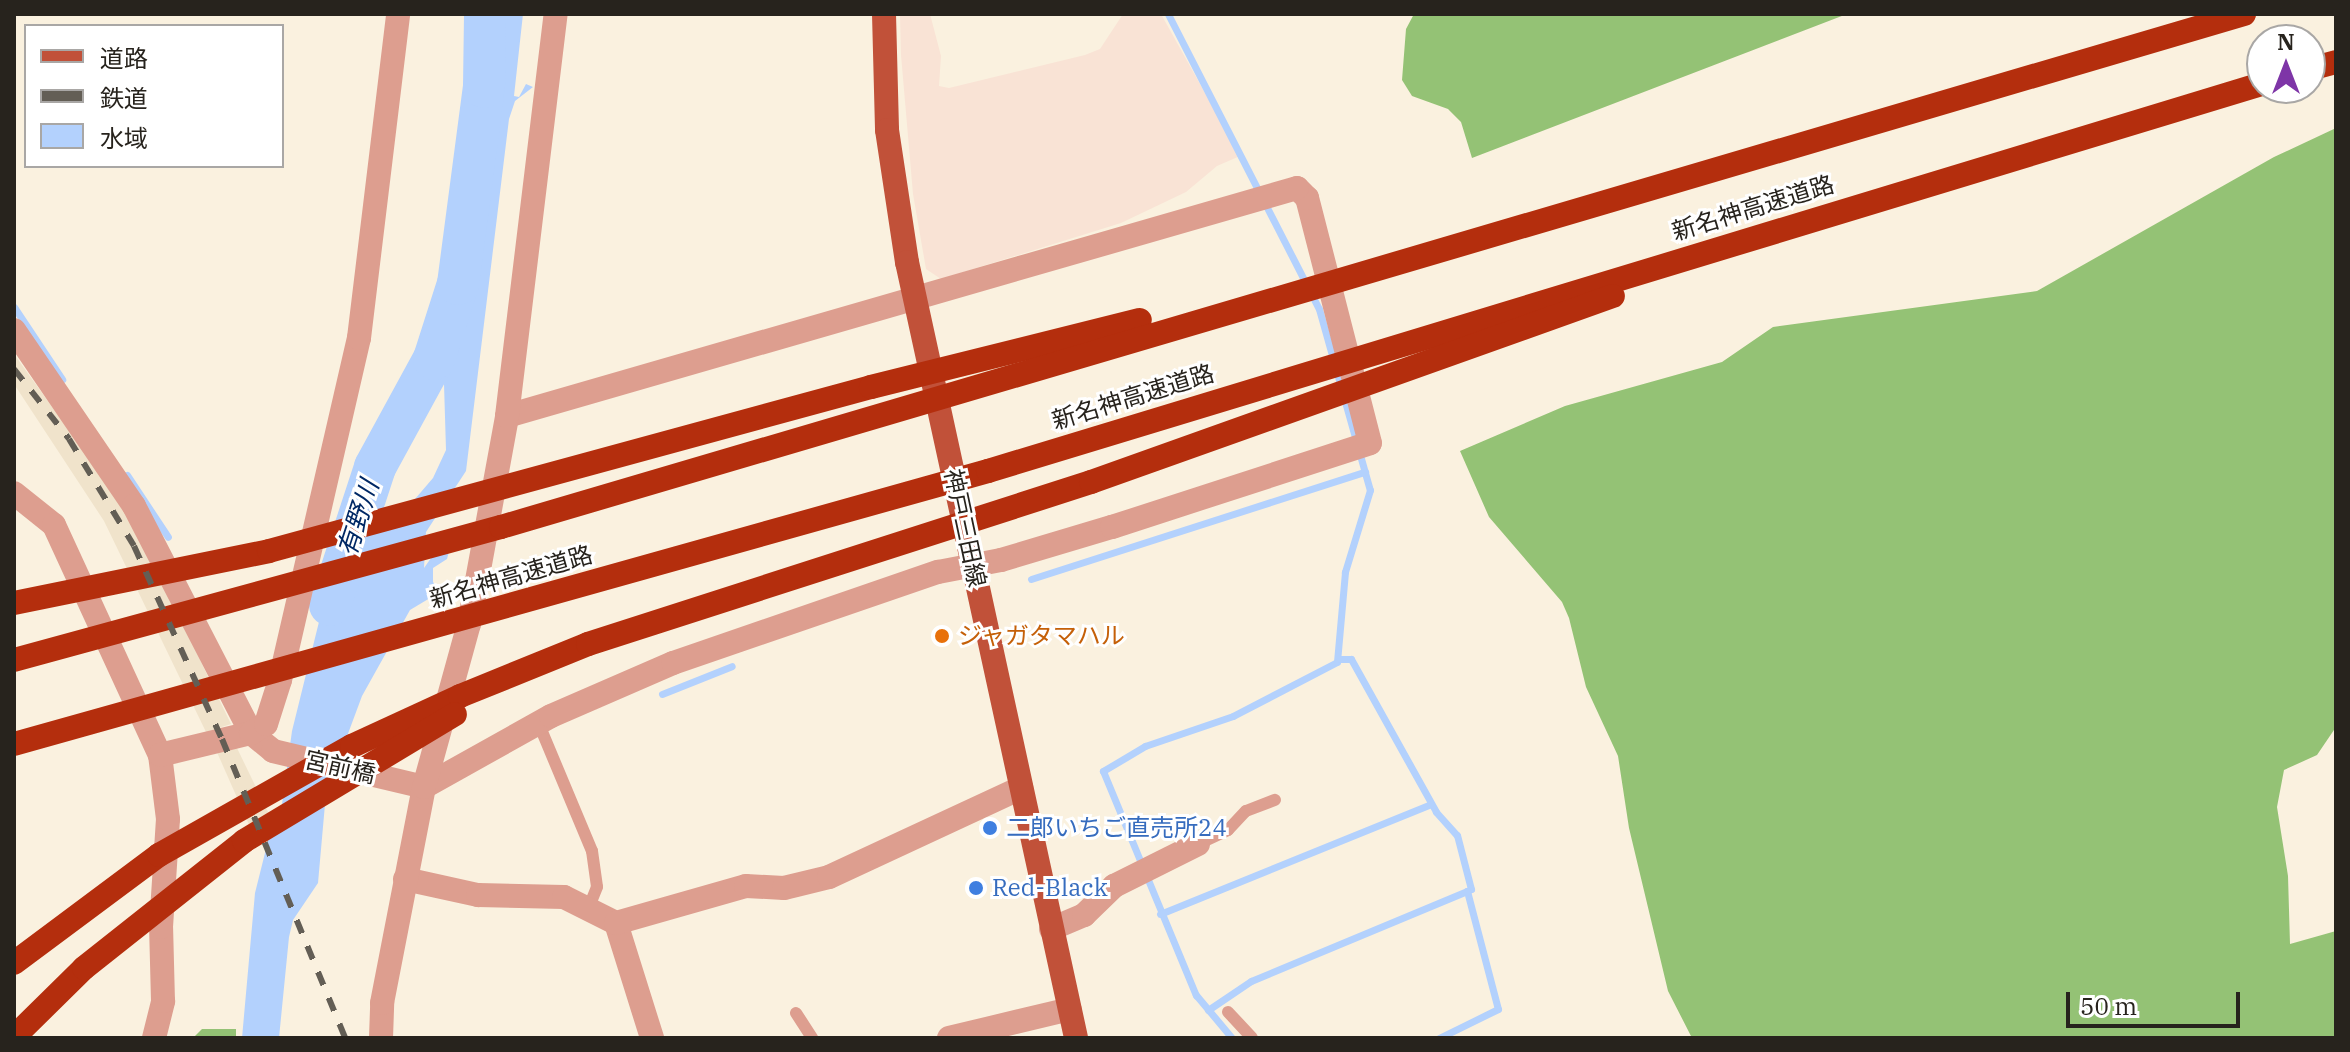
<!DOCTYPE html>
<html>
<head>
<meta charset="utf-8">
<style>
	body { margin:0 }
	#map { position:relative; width:2350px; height:1052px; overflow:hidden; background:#faf1df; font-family:"IBM Plex Serif","Noto Sans JP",serif }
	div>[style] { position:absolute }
	.industrial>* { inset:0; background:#f9e3d5 }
	.built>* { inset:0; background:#f0e3cb }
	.forest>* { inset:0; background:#94c275 }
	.water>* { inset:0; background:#b3d1fd }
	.stream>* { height:7px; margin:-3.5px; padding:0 3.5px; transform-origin:3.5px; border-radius:3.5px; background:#b3d1fd }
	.river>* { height:42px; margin:-21px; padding:0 21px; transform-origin:21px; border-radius:21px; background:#b3d1fd }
	.service>* { height:12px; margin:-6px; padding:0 6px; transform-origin:6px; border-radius:6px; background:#dd9e8f }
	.minor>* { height:24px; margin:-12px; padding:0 12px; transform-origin:12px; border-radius:12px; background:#dd9e8f }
	.primary>* { height:24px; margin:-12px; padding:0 12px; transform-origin:12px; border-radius:12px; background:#c15139 }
	.motorway>* { height:24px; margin:-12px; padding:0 12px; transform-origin:12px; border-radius:12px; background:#b42e0d }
	.rail>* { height:6px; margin-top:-3px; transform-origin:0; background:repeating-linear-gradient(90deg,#635e55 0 14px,transparent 0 28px) }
	.dots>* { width:22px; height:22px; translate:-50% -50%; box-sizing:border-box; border:4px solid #fff; border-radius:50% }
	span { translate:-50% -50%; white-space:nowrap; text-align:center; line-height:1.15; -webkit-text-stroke:6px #fff; paint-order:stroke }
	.street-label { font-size:24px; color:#27231d }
	.food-label { font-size:24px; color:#c56008 }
	.left { translate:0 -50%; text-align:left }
	.shop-label { font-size:24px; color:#366cbe }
	.water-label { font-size:26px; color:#002865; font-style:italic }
	.frame { position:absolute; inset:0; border:16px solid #27231d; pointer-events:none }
	.legend { position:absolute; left:24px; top:24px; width:260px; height:144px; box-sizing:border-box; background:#fff; border:2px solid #a9a7a5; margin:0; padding:10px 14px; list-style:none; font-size:24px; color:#27231d }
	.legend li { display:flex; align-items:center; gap:16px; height:40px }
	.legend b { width:40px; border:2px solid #a9a7a5 }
	.north { position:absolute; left:2246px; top:24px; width:80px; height:80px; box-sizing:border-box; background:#fff; border:2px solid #a9a7a5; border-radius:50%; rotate:0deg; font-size:22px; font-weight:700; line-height:32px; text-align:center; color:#27231d }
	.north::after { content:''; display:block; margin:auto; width:28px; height:36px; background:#7e35a7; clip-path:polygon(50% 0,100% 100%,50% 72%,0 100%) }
	.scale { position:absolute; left:2066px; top:992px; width:174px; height:36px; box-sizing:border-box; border:4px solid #27231d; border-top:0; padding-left:10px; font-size:24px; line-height:28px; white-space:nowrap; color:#27231d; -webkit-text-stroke:6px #fff; paint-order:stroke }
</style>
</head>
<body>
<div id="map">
	<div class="industrial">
		<i style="clip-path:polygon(930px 14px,941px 56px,939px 86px,949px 88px,1085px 55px,1100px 49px,1123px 14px,1161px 14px,1240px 156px,1217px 166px,1186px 192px,1121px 223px,941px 279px,926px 269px,913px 194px,901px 55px,900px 16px)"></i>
	</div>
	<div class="built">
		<i style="clip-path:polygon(14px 354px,130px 515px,231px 724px,206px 732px,104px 521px,14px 384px)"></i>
		<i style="clip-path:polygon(236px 746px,269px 814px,254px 836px,216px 750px)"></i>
	</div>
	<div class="forest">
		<i style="clip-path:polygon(1414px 14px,1847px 14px,1472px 158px,1461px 122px,1448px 109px,1412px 96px,1402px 80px,1406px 29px)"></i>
		<i style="clip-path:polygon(2336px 128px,2336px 727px,2317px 755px,2284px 770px,2277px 807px,2288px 876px,2290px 944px,2336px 931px,2336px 1038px,1692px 1038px,1668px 991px,1629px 828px,1618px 756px,1586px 687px,1569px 618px,1562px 602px,1489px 517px,1460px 451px,1565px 406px,1722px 362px,1773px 327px,2037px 291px,2274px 157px)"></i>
		<i style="clip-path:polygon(202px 1029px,236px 1029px,236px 1038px,193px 1038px)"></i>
	</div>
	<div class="water">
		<i style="clip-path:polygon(480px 14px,523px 14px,514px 96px,519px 97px,526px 84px,533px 87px,515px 101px,509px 119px,466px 471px,426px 532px,424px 568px,436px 551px,450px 548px,447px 559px,433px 568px,433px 582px,440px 592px,410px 610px,362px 696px,326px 793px,318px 883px,293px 920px,289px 937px,279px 1038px,242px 1038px,255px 893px,271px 829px,279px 826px,292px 731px,336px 553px,357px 550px,363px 532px,409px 506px,433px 478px,446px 450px,444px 384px,473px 196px,480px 92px,473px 26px)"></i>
	</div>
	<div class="stream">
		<i style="left:1168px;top:14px;width:331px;rotate:62.9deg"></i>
		<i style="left:1319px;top:309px;width:188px;rotate:74.3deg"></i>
		<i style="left:1370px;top:490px;width:86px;rotate:107deg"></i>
		<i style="left:1345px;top:572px;width:90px;rotate:95.1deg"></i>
		<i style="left:1337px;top:662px;width:117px;rotate:152.6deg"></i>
		<i style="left:1233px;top:716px;width:93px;rotate:161.2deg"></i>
		<i style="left:1145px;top:746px;width:49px;rotate:149.2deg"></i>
		<i style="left:1103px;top:771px;width:243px;rotate:67.5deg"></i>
		<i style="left:1196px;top:995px;width:56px;rotate:50.1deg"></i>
		<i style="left:14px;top:307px;width:87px;rotate:56.3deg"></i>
		<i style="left:127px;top:475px;width:74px;rotate:56.5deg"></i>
		<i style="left:1031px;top:579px;width:351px;rotate:-17.8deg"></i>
		<i style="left:1340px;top:659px;width:11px"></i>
		<i style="left:1351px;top:659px;width:175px;rotate:60.9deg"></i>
		<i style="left:1436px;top:812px;width:31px;rotate:48deg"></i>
		<i style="left:1457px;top:835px;width:56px;rotate:75.5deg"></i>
		<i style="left:1471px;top:889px;width:4px;rotate:153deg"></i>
		<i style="left:1467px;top:891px;width:122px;rotate:75.3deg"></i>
		<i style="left:1498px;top:1009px;width:66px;rotate:153.8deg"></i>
		<i style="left:662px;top:694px;width:75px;rotate:-21.8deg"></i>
		<i style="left:1160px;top:914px;width:292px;rotate:-22.1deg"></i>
		<i style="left:1208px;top:1010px;width:52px;rotate:-34deg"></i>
		<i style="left:1251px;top:981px;width:234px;rotate:-22.6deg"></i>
	</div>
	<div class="river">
		<i style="left:330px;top:605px;width:145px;rotate:-71.9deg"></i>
		<i style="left:375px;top:467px;width:123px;rotate:-61.4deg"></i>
		<i style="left:434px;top:359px;width:79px;rotate:-72.3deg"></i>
		<i style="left:458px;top:284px;width:199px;rotate:-82.5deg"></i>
		<i style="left:484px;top:87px;width:73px;rotate:-89.2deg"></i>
	</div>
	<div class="service">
		<i style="left:538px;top:722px;width:140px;rotate:67.3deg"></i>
		<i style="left:592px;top:851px;width:36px;rotate:82deg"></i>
		<i style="left:597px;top:887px;width:22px;rotate:112deg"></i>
		<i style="left:1198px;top:844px;width:33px;rotate:-25deg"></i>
		<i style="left:1228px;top:830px;width:26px;rotate:-47deg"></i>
		<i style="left:1246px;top:811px;width:31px;rotate:-21deg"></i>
		<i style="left:1228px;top:1012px;width:35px;rotate:47deg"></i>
		<i style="left:796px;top:1013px;width:30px;rotate:57deg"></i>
	</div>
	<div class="minor">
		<i style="left:14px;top:330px;width:213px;rotate:55.7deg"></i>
		<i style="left:134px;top:506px;width:255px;rotate:62.7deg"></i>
		<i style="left:251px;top:733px;width:28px;rotate:39deg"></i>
		<i style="left:273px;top:751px;width:155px;rotate:13.4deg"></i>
		<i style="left:424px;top:787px;width:145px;rotate:-29.2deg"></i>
		<i style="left:551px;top:716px;width:133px;rotate:-23.5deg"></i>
		<i style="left:673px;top:663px;width:280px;rotate:-19deg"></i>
		<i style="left:938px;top:572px;width:64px;rotate:-10.8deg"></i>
		<i style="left:1001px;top:560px;width:116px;rotate:-16.6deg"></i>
		<i style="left:1112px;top:527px;width:271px;rotate:-18deg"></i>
		<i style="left:1370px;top:443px;width:253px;rotate:-104.4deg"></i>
		<i style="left:1307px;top:198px;width:14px;rotate:-135deg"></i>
		<i style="left:1297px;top:188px;width:822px;rotate:163.9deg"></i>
		<i style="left:14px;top:493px;width:51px;rotate:38.7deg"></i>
		<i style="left:54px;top:525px;width:253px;rotate:65.3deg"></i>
		<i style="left:405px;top:879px;width:75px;rotate:12.4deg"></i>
		<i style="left:478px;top:895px;width:86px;rotate:1.3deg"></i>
		<i style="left:564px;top:897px;width:58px;rotate:26.6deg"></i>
		<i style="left:616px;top:923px;width:121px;rotate:72.6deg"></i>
		<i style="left:616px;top:923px;width:135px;rotate:-15.9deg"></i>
		<i style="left:746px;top:886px;width:38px;rotate:3deg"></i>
		<i style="left:784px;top:888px;width:46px;rotate:-13.7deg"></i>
		<i style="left:829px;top:877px;width:212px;rotate:-24.9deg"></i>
		<i style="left:1051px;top:929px;width:36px;rotate:-23deg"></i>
		<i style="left:1084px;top:915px;width:42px;rotate:-44deg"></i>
		<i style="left:1114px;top:886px;width:94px;rotate:-26.6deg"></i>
		<i style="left:154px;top:1038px;width:38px;rotate:-76deg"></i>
		<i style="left:163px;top:1001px;width:74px;rotate:-91.5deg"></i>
		<i style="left:161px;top:927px;width:108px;rotate:-86.3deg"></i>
		<i style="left:168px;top:819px;width:64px;rotate:-97.1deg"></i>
		<i style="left:160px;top:755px;width:94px;rotate:-13.6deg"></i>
		<i style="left:251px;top:733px;width:17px;rotate:-31deg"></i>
		<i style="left:266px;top:724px;width:46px;rotate:-72.3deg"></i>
		<i style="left:280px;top:680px;width:351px;rotate:-77deg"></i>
		<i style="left:359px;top:338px;width:326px;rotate:-83.1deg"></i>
		<i style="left:381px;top:1038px;width:35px;rotate:-88deg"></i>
		<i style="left:382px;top:1003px;width:220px;rotate:-79deg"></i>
		<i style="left:424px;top:787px;width:169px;rotate:-74.6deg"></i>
		<i style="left:469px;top:624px;width:211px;rotate:-79.6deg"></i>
		<i style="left:507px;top:416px;width:405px;rotate:-83.1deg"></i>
		<i style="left:949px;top:1038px;width:124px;rotate:-13.5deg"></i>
	</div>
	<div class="primary">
		<i style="left:884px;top:14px;width:116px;rotate:88.5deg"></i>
		<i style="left:887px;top:130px;width:134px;rotate:81.4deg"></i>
		<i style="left:907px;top:262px;width:794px;rotate:77.71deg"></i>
	</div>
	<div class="motorway">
		<i style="left:2310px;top:69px;width:27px;rotate:-15deg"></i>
		<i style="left:14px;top:603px;width:260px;rotate:-11.5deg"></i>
		<i style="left:269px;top:551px;width:624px;rotate:-15.24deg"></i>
		<i style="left:871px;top:387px;width:277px;rotate:-14deg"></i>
		<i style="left:14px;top:660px;width:505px;rotate:-15.28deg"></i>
		<i style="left:501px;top:527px;width:1817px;rotate:-16.4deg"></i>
		<i style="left:14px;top:744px;width:1012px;rotate:-15.66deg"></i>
		<i style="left:988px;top:471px;width:1331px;rotate:-16.9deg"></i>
		<i style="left:14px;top:963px;width:181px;rotate:-36.7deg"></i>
		<i style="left:159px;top:855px;width:222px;rotate:-29.5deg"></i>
		<i style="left:352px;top:746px;width:119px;rotate:-24.8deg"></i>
		<i style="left:460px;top:696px;width:138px;rotate:-22.1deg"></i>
		<i style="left:588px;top:644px;width:528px;rotate:-17.85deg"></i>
		<i style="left:1091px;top:482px;width:554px;rotate:-19.61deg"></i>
		<i style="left:14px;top:1037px;width:98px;rotate:-44.6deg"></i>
		<i style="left:84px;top:968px;width:204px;rotate:-38.4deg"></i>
		<i style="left:244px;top:841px;width:246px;rotate:-31deg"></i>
	</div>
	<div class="rail">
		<i style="left:14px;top:369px;width:89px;rotate:51.8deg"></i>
		<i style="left:69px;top:439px;width:125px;rotate:58.7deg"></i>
		<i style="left:134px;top:546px;width:212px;rotate:65.5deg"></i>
		<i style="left:222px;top:739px;width:323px;rotate:67.6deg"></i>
	</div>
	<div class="dots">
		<i style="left:942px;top:636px;background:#e8710a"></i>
		<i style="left:990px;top:828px;background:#3f7fe0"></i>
		<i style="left:976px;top:888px;background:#3f7fe0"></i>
	</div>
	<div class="street-label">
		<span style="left:1753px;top:208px;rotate:-17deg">新名神高速道路</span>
		<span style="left:1133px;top:397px;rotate:-17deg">新名神高速道路</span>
		<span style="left:965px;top:528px;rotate:78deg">神戸三田線</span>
		<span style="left:511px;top:577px;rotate:-16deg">新名神高速道路</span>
		<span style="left:340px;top:767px;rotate:13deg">宮前橋</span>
	</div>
	<div class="food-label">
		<span class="left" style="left:958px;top:636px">ジャガタマハル</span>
	</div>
	<div class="shop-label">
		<span class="left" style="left:1006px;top:828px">二郎いちご直売所24</span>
		<span class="left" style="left:992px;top:888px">Red-Black</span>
	</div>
	<div class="water-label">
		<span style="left:358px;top:518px;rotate:-72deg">有野川</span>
	</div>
	<div class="frame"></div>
	<ul class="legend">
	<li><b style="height:10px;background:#c15139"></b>道路</li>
	<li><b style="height:10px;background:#635e55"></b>鉄道</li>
	<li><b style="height:22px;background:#b3d1fd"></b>水域</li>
	</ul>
	<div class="north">N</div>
	<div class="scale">50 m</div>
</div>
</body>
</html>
